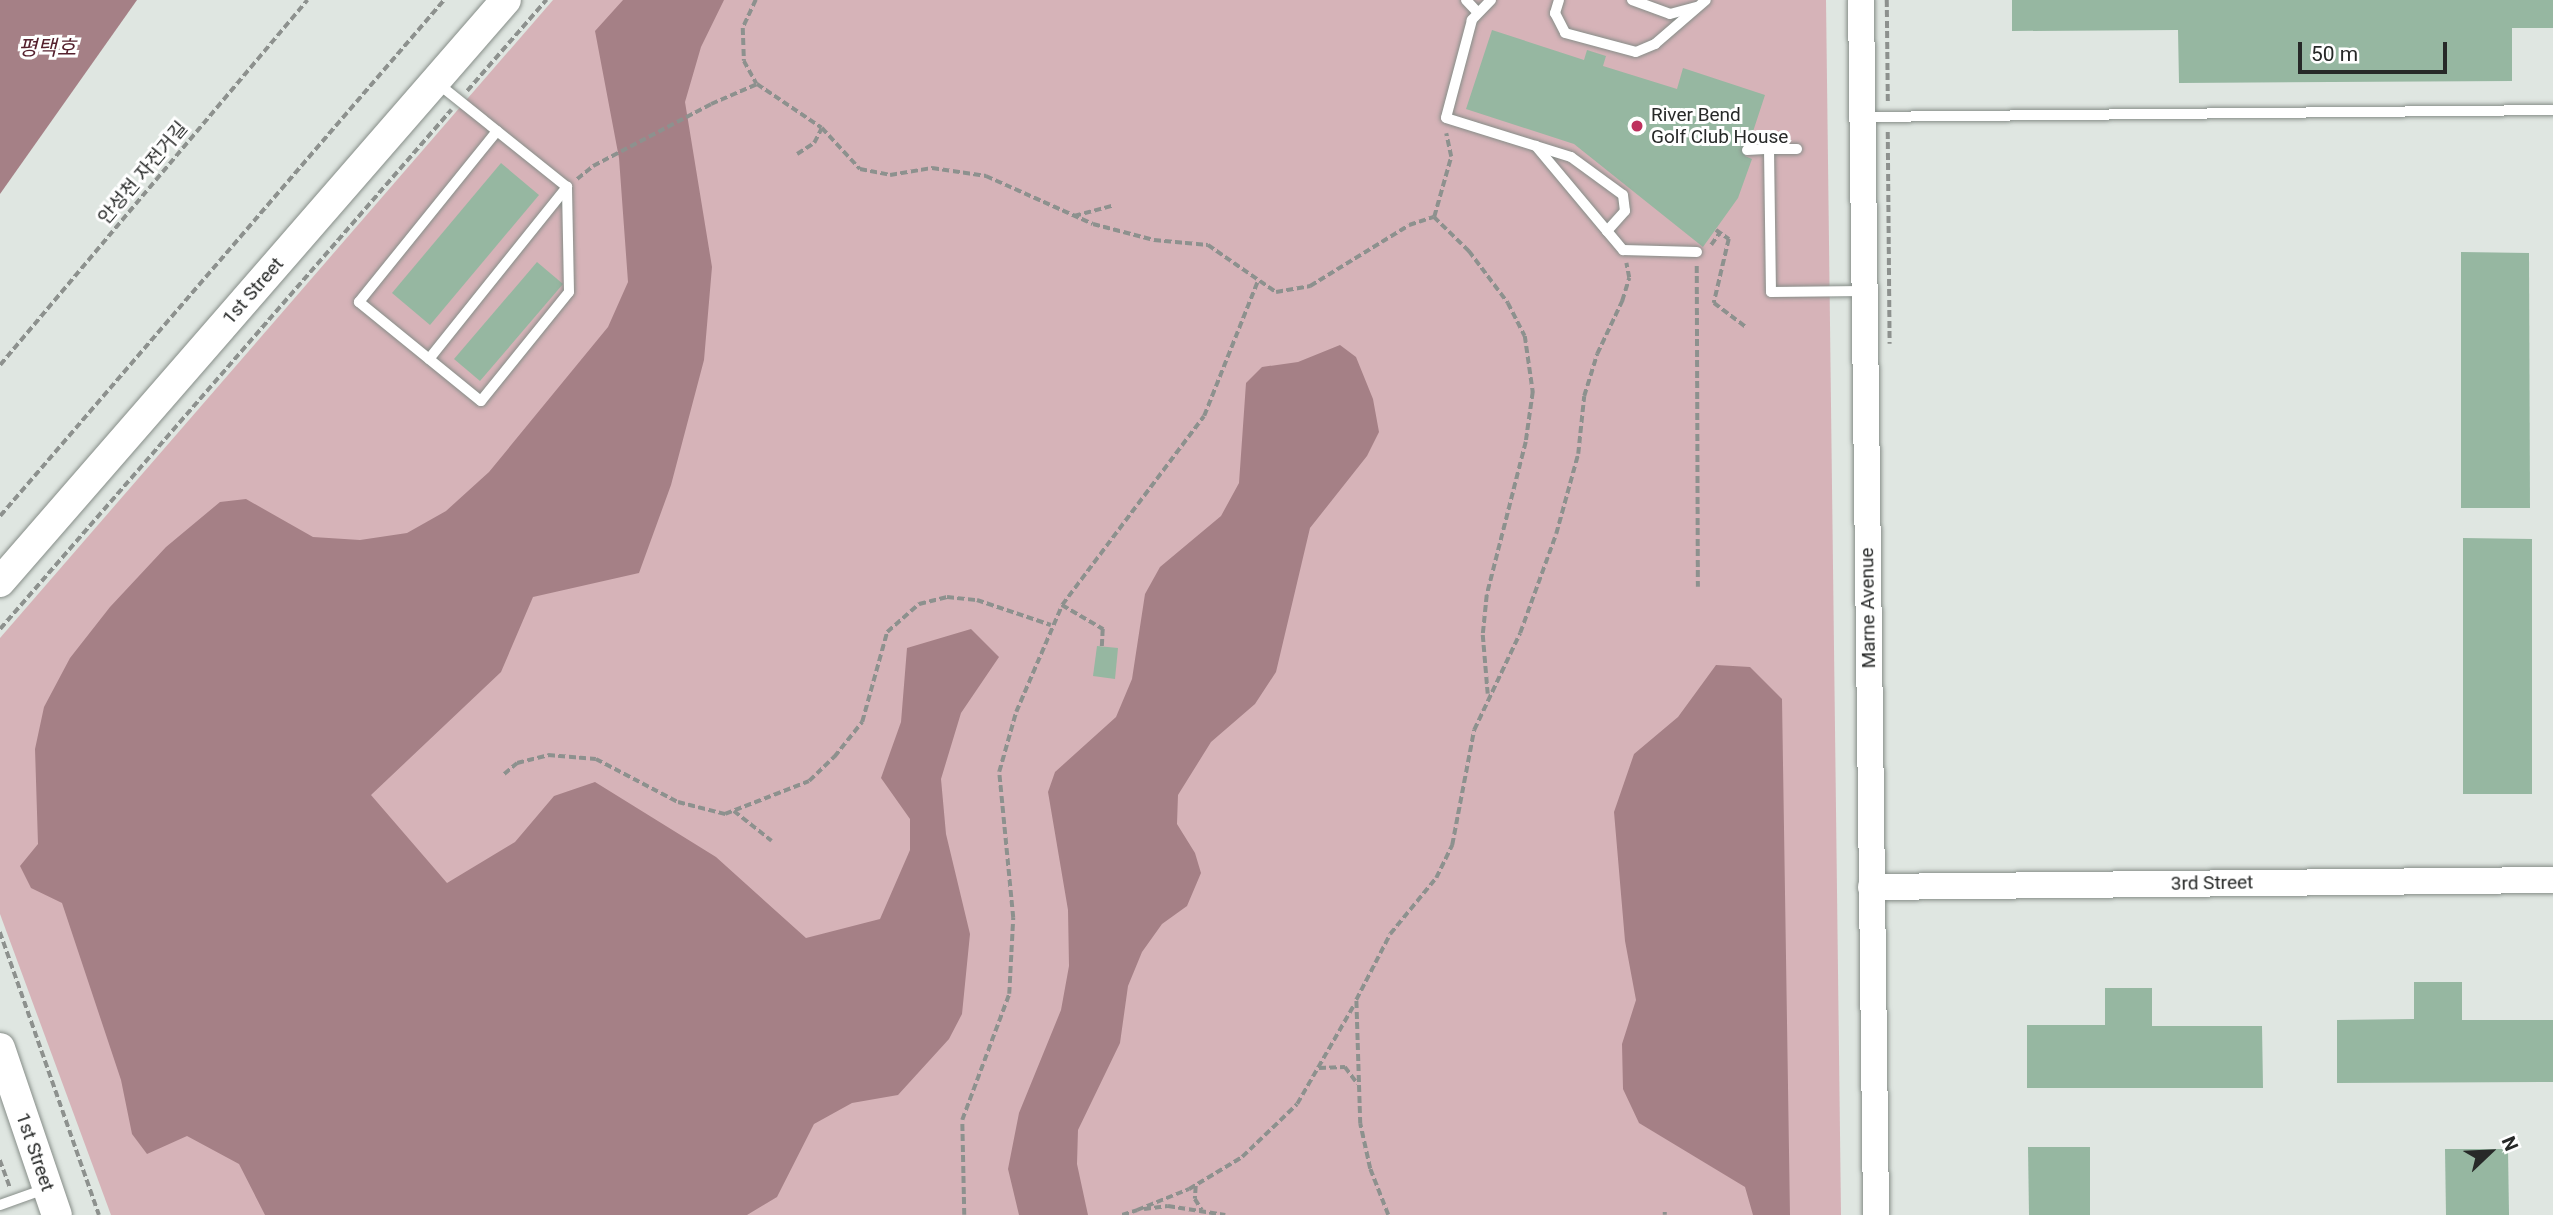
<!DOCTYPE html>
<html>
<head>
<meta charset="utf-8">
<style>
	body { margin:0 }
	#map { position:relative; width:2553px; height:1215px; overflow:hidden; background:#dfe6e1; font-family:Roboto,"Noto Sans KR",sans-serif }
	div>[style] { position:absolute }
	.green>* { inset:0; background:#d6b3b8 }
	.water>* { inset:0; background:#a58086 }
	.building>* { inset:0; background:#96b7a1 }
	.path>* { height:3.5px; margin-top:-1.75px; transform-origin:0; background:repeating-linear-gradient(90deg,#8d918e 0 7px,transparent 0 10.5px) }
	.roads { filter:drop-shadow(0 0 2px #868d88) drop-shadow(0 0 2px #868d88) }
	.service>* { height:10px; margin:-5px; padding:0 5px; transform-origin:5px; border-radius:5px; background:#fff }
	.tertiary>* { height:26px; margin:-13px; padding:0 13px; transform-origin:13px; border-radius:13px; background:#fff }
	.secondary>* { height:30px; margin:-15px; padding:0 15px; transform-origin:15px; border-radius:15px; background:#fff }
	.dots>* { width:19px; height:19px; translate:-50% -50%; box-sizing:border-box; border:4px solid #fff; border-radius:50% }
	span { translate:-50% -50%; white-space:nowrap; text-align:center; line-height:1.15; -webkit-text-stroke:6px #fff; paint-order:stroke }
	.poi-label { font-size:19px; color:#272928 }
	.left { translate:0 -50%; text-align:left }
	.street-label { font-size:19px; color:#272928 }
	.water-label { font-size:21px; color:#55212e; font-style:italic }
	.north { position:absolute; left:2455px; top:1117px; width:70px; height:70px; -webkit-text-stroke:5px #fff; paint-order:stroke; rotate:67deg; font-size:19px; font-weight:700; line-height:28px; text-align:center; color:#272928 }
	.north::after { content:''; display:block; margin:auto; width:24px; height:32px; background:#272928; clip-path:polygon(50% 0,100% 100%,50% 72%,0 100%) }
	.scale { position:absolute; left:2298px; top:42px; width:149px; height:32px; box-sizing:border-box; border:4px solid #272928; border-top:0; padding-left:9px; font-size:21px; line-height:24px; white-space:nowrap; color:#272928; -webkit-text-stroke:5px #fff; paint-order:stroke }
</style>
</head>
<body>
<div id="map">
	<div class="green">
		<i style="clip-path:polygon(553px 0,1826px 0,1841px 1215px,111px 1215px,0 914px,0 638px)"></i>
	</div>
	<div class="water">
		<i style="clip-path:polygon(0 0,137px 0,0 194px)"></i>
		<i style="clip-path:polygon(623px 0,724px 0,701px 47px,685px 102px,712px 267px,704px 360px,671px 485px,639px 573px,533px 597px,501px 672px,371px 795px,447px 883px,515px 842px,554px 796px,595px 782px,716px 857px,806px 938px,880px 919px,910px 850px,910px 819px,881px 778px,901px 722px,907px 648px,971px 629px,999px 657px,961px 713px,941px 779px,946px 834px,970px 934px,962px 1014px,949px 1039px,898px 1095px,852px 1103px,814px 1124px,777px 1197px,747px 1215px,265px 1215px,239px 1164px,187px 1136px,147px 1154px,132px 1134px,121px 1080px,62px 903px,31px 888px,20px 866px,38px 844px,35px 749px,44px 707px,70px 658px,110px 607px,166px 547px,220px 502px,246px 499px,313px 537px,360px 540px,407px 533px,446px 511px,489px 472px,608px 327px,628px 282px,619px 158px,595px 31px)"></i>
		<i style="clip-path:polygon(1340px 345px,1356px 357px,1373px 399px,1379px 432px,1367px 456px,1310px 528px,1276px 672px,1255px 704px,1211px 742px,1178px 795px,1177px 824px,1195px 853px,1201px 873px,1187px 906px,1162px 924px,1142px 952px,1128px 986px,1120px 1043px,1078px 1130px,1077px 1164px,1088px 1215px,1019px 1215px,1008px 1169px,1019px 1113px,1061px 1010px,1069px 966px,1068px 910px,1048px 792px,1055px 772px,1116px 717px,1132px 679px,1145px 594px,1160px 567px,1221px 516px,1239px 483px,1246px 383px,1262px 367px,1298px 362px)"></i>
		<i style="clip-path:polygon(1716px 665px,1750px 667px,1782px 699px,1790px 1215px,1753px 1215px,1745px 1187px,1639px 1123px,1623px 1089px,1622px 1044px,1636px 1000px,1625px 941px,1614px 812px,1634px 754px,1678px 717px)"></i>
	</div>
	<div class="building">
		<i style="clip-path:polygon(2012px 0,2553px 0,2553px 28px,2512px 28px,2512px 81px,2179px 83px,2178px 30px,2012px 31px)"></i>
		<i style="clip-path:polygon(1492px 30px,1584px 60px,1587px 50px,1606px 56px,1603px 66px,1677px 89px,1683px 68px,1765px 95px,1745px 156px,1752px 159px,1738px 198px,1703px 247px,1574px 144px,1466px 109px)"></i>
		<i style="clip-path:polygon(501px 163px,539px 195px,430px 325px,392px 293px)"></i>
		<i style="clip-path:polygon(2461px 252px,2529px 253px,2530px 508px,2461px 508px)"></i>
		<i style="clip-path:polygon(537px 262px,563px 284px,480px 381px,454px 359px)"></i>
		<i style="clip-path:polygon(2463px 538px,2532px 539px,2532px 794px,2463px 794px)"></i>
		<i style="clip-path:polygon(1097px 646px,1118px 648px,1115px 679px,1093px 676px)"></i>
		<i style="clip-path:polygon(2414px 982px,2462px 982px,2462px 1020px,2553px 1020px,2553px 1082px,2337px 1083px,2337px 1020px,2414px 1019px)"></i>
		<i style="clip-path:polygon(2105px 988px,2152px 988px,2152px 1026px,2262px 1026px,2263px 1088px,2027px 1088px,2027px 1025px,2105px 1025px)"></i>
		<i style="clip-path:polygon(2028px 1147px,2090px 1147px,2090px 1215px,2029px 1215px)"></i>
		<i style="clip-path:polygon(2445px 1149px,2508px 1149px,2509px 1215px,2446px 1215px)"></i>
	</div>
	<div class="path">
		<i style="left:756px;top:0;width:31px;rotate:115deg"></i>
		<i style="left:743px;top:28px;width:33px;rotate:88deg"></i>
		<i style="left:744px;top:61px;width:26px;rotate:61deg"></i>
		<i style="left:757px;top:84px;width:78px;rotate:34.1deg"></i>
		<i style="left:822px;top:128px;width:56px;rotate:47.2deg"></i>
		<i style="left:860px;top:169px;width:31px;rotate:11deg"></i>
		<i style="left:890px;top:175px;width:43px;rotate:-9.5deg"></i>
		<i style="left:932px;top:168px;width:55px;rotate:8.4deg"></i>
		<i style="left:986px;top:176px;width:117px;rotate:24.2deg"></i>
		<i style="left:1093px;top:224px;width:63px;rotate:14.7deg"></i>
		<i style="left:1154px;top:240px;width:54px;rotate:5.3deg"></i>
		<i style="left:1208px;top:245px;width:83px;rotate:34.7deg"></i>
		<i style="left:1276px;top:292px;width:35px;rotate:-10deg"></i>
		<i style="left:1310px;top:286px;width:116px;rotate:-31.6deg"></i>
		<i style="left:1409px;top:225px;width:26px;rotate:-18deg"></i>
		<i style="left:1434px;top:217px;width:62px;rotate:-74.2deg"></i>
		<i style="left:1451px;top:157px;width:24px;rotate:-102deg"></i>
		<i style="left:1887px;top:0;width:103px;rotate:89.4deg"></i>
		<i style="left:467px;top:91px;width:121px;rotate:-49deg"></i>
		<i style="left:1888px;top:132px;width:212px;rotate:89.5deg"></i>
		<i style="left:797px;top:154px;width:20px;rotate:-33deg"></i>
		<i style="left:814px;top:143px;width:16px;rotate:-63deg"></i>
		<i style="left:577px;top:179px;width:21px;rotate:-39deg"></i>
		<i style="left:593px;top:166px;width:133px;rotate:-27.7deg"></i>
		<i style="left:711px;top:104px;width:50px;rotate:-23.5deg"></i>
		<i style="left:1074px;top:216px;width:39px;rotate:-15deg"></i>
		<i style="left:1434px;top:217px;width:49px;rotate:44.2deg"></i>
		<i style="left:1469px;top:251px;width:65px;rotate:53.1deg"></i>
		<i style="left:1508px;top:303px;width:37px;rotate:63deg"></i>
		<i style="left:1525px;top:336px;width:57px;rotate:81.9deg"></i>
		<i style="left:1533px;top:392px;width:50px;rotate:98deg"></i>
		<i style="left:1526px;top:442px;width:158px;rotate:104.3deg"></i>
		<i style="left:1487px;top:595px;width:40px;rotate:95.7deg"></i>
		<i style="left:1483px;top:635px;width:59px;rotate:85.2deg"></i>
		<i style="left:1716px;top:230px;width:16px;rotate:35deg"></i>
		<i style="left:1729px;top:239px;width:66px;rotate:103.2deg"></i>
		<i style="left:1714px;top:303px;width:39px;rotate:37deg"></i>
		<i style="left:1711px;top:245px;width:16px;rotate:-55deg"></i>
		<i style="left:1697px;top:266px;width:321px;rotate:89.8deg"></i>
		<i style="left:0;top:365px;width:477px;rotate:-49.9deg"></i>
		<i style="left:0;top:516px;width:681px;rotate:-49.29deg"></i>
		<i style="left:1062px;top:605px;width:48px;rotate:30.3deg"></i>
		<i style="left:1103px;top:629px;width:18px;rotate:93deg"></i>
		<i style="left:0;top:629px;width:688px;rotate:-49.01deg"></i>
		<i style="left:504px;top:774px;width:17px;rotate:-40deg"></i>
		<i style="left:517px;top:763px;width:32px;rotate:-14deg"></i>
		<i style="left:548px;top:755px;width:48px;rotate:4.8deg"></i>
		<i style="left:596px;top:759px;width:93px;rotate:27.7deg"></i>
		<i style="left:678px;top:802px;width:49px;rotate:14.3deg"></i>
		<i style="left:725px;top:814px;width:90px;rotate:-21.4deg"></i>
		<i style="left:809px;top:781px;width:35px;rotate:-44deg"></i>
		<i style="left:834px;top:757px;width:45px;rotate:-51.3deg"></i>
		<i style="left:862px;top:722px;width:93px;rotate:-74.5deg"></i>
		<i style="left:887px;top:632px;width:43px;rotate:-41.2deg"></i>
		<i style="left:919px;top:604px;width:29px;rotate:-14deg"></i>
		<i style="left:947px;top:597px;width:30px;rotate:6deg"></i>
		<i style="left:977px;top:600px;width:78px;rotate:18.7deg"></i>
		<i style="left:734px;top:811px;width:48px;rotate:38.3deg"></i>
		<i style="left:0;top:932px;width:300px;rotate:70.7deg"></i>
		<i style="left:1319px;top:1068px;width:26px;rotate:-2deg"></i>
		<i style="left:1345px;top:1067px;width:21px;rotate:53deg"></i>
		<i style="left:0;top:1160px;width:29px;rotate:70deg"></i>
		<i style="left:1196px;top:1186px;width:13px;rotate:94deg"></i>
		<i style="left:1195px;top:1199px;width:13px;rotate:58deg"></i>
		<i style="left:1144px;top:1209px;width:24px;rotate:-7deg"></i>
		<i style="left:1168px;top:1206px;width:58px;rotate:9deg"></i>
		<i style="left:1137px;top:1210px;width:56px;rotate:-22deg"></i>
		<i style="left:1189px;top:1189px;width:62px;rotate:-31.1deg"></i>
		<i style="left:1242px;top:1157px;width:76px;rotate:-43.9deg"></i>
		<i style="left:1297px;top:1104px;width:114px;rotate:-60.1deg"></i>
		<i style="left:1665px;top:1212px;width:3px;rotate:90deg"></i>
		<i style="left:964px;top:1215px;width:95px;rotate:-91.2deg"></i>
		<i style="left:962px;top:1120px;width:134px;rotate:-69.5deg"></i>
		<i style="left:1009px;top:994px;width:76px;rotate:-87deg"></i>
		<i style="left:1013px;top:918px;width:147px;rotate:-95.5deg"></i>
		<i style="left:999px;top:772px;width:62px;rotate:-74.2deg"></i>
		<i style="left:1016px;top:712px;width:116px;rotate:-66.7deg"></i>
		<i style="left:1062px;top:605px;width:236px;rotate:-53.1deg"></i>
		<i style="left:1204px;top:416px;width:146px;rotate:-68.3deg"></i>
		<i style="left:1122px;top:1215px;width:16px;rotate:-18deg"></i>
		<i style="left:1388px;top:1215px;width:49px;rotate:-111.4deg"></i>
		<i style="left:1370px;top:1169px;width:46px;rotate:-102.5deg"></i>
		<i style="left:1360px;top:1124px;width:124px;rotate:-91.8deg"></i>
		<i style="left:1356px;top:1000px;width:74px;rotate:-62.7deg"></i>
		<i style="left:1390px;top:934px;width:72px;rotate:-50.6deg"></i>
		<i style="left:1436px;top:878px;width:37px;rotate:-64deg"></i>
		<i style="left:1452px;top:845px;width:117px;rotate:-79.2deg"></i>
		<i style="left:1474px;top:730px;width:107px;rotate:-64.6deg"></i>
		<i style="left:1520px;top:633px;width:105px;rotate:-70deg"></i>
		<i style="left:1556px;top:534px;width:83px;rotate:-74.6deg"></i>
		<i style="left:1578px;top:454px;width:58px;rotate:-84.1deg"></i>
		<i style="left:1584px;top:396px;width:44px;rotate:-72.8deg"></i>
		<i style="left:1597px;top:354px;width:59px;rotate:-64.7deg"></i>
		<i style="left:1622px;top:301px;width:24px;rotate:-73deg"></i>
		<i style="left:1629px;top:278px;width:15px;rotate:-101deg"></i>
	</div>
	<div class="roads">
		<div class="service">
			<i style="left:1466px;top:0;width:16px;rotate:47deg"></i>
			<i style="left:1491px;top:0;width:28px;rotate:134deg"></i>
			<i style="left:1472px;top:20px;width:101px;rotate:104.9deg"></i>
			<i style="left:1446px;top:118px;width:131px;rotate:17.3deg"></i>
			<i style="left:1571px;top:157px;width:64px;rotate:36.2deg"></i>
			<i style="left:1623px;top:195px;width:16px;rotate:83deg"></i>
			<i style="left:1625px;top:211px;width:27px;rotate:132deg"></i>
			<i style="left:1607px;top:231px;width:111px;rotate:-129.9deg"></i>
			<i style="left:1559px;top:0;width:14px;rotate:107deg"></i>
			<i style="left:1555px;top:13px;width:22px;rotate:63deg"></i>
			<i style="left:1565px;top:33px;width:73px;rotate:15deg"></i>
			<i style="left:1636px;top:52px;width:21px;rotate:-23deg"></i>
			<i style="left:1655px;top:44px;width:67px;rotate:-40.8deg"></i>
			<i style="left:1632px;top:0;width:40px;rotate:20.2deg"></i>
			<i style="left:1670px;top:14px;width:27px;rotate:-15deg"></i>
			<i style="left:436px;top:82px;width:168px;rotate:38.7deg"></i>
			<i style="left:1862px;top:117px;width:691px;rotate:-0.58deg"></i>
			<i style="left:497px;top:131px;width:220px;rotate:128.9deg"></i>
			<i style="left:359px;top:302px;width:157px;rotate:39.1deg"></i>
			<i style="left:481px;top:401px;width:140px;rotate:-51.1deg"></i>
			<i style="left:569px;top:292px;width:105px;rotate:-91.1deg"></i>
			<i style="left:1797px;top:149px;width:28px;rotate:180deg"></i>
			<i style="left:1769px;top:149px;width:143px;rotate:89.2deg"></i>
			<i style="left:1771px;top:292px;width:93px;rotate:-0.6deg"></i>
			<i style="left:1747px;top:150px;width:22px;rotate:-3deg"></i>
			<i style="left:1607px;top:231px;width:25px;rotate:50deg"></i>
			<i style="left:1623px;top:250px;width:74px;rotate:1.5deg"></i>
			<i style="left:429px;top:359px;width:221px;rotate:-51.3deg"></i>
			<i style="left:0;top:1205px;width:48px;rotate:-19.6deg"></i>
		</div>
		<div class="tertiary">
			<i style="left:1861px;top:0;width:1215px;rotate:89.29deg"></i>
			<i style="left:1871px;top:887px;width:682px;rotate:-0.59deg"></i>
		</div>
		<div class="secondary">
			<i style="left:0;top:582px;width:771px;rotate:-49deg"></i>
			<i style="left:0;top:1048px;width:176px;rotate:71.2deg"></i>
		</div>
	</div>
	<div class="dots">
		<i style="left:1637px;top:126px;background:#be305d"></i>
	</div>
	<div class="poi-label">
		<span class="left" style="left:1651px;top:126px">River Bend<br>Golf Club House</span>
	</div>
	<div class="street-label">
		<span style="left:143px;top:173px;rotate:-50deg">안성천 자전거길</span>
		<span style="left:253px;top:291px;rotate:-49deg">1st Street</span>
		<span style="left:1868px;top:608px;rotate:-91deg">Marne Avenue</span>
		<span style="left:2212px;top:883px;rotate:-1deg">3rd Street</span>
		<span style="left:35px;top:1152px;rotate:71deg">1st Street</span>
	</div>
	<div class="water-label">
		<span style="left:47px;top:48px">평택호</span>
	</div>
	<div class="north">N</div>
	<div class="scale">50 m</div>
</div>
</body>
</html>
